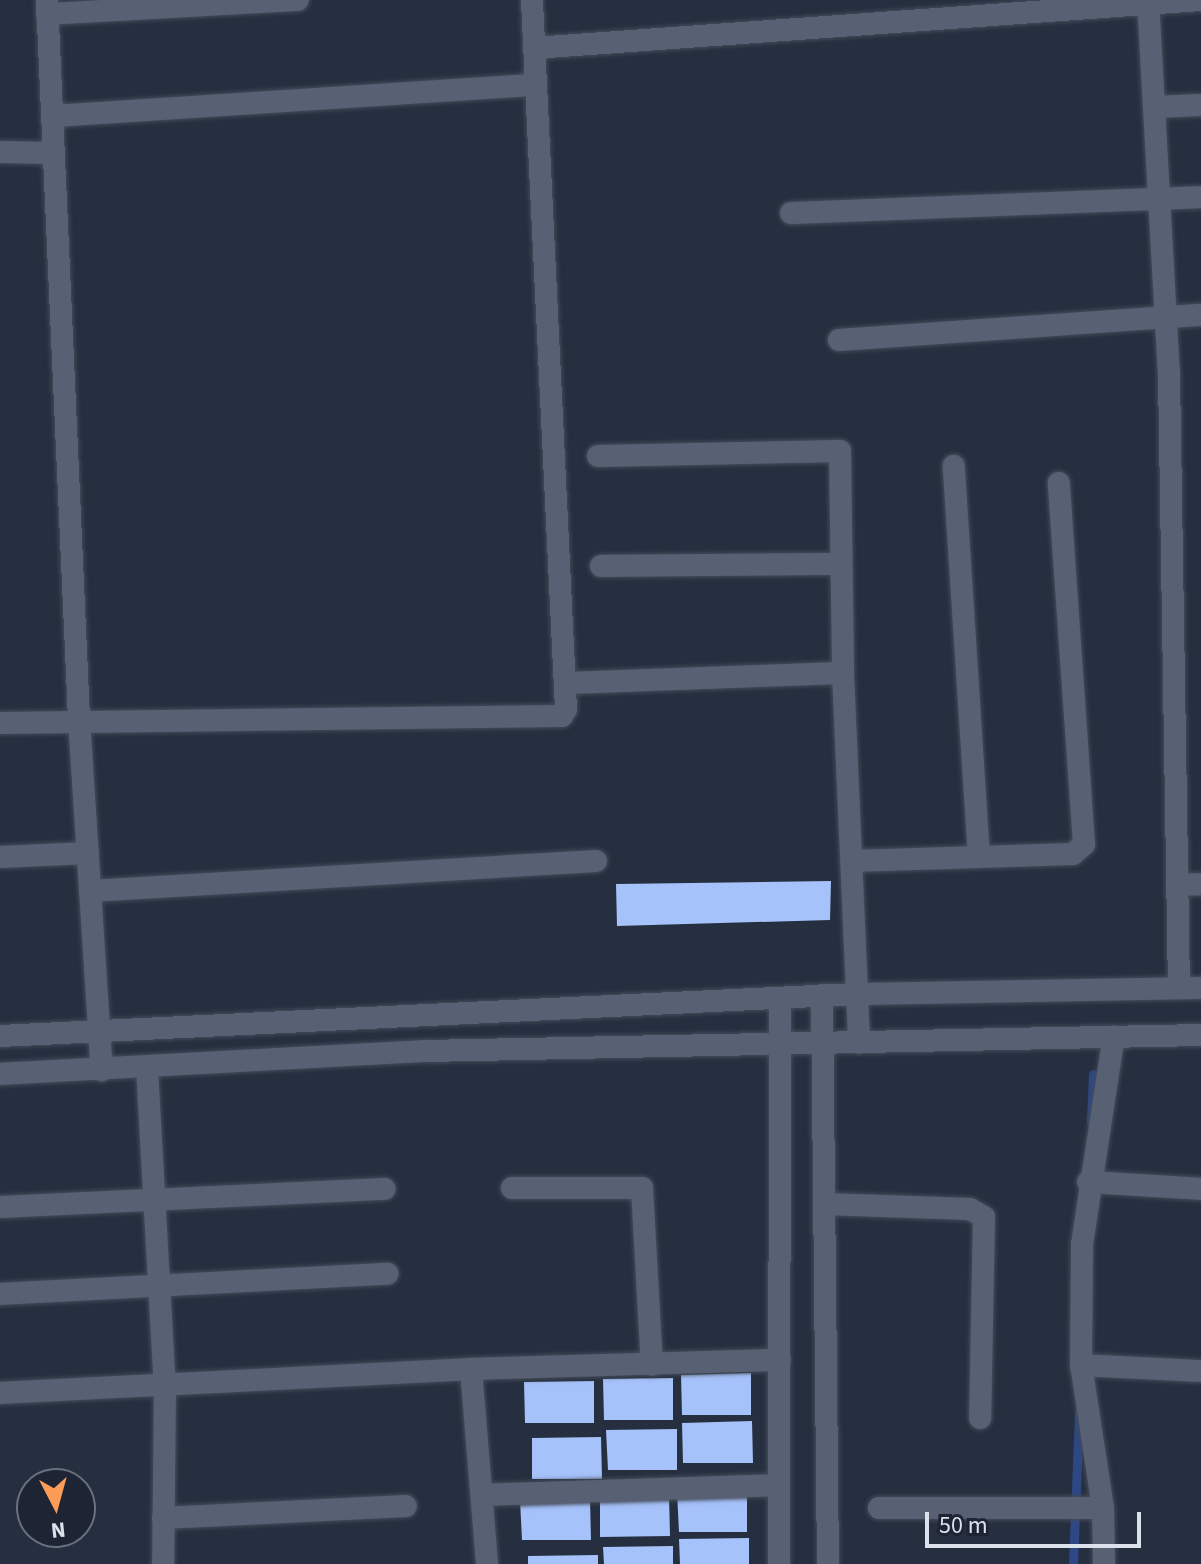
<!DOCTYPE html>
<html>
<head>
<meta charset="utf-8">
<style>
	body { margin:0 }
	#map { position:relative; width:1201px; height:1564px; overflow:hidden; background:#262f3f; font-family:"Source Sans 3",sans-serif }
	div>[style] { position:absolute }
	.stream>* { height:9px; margin:-4.5px; padding:0 4.5px; transform-origin:4.5px; border-radius:4.5px; background:#2d4885 }
	.building>* { inset:0; background:#a6c2fa }
	.roads { filter:drop-shadow(0 0 2px #444b59) drop-shadow(0 0 2px #444b59) }
	.minor>* { height:22px; margin:-11px; padding:0 11px; transform-origin:11px; border-radius:11px; background:#586174 }
	.tertiary>* { height:22px; margin:-11px; padding:0 11px; transform-origin:11px; border-radius:11px; background:#586174 }
	span { translate:-50% -50%; white-space:nowrap; text-align:center; line-height:1.15; -webkit-text-stroke:8px #1d2535; paint-order:stroke }
	.north { position:absolute; left:16px; top:1468px; width:80px; height:80px; box-sizing:border-box; background:#1d2535; border:2px solid #69707e; border-radius:50%; rotate:174deg; font-size:22px; font-weight:700; line-height:32px; text-align:center; color:#dce1ec }
	.north::after { content:''; display:block; margin:auto; width:28px; height:36px; background:#fe9c57; clip-path:polygon(50% 0,100% 100%,50% 72%,0 100%) }
	.scale { position:absolute; left:925px; top:1512px; width:216px; height:36px; box-sizing:border-box; border:4px solid #dce1ec; border-top:0; padding-left:10px; font-size:24px; line-height:28px; white-space:nowrap; color:#dce1ec; -webkit-text-stroke:6px #1d2535; paint-order:stroke }
</style>
</head>
<body>
<div id="map">
	<div class="stream">
		<i style="left:1091px;top:1121px;width:47px;rotate:-87.6deg"></i>
		<i style="left:1073px;top:1564px;width:152px;rotate:-87.7deg"></i>
	</div>
	<div class="building">
		<i style="clip-path:polygon(831px 881px,830px 920px,617px 926px,616px 884px)"></i>
		<i style="clip-path:polygon(751px 1373px,751px 1415px,682px 1415px,681px 1375px)"></i>
		<i style="clip-path:polygon(673px 1378px,673px 1420px,604px 1420px,603px 1379px)"></i>
		<i style="clip-path:polygon(594px 1381px,594px 1423px,525px 1423px,524px 1382px)"></i>
		<i style="clip-path:polygon(752px 1421px,753px 1463px,683px 1463px,682px 1423px)"></i>
		<i style="clip-path:polygon(677px 1429px,677px 1470px,608px 1470px,606px 1430px)"></i>
		<i style="clip-path:polygon(601px 1437px,602px 1479px,532px 1479px,532px 1438px)"></i>
		<i style="clip-path:polygon(747px 1491px,747px 1532px,679px 1532px,677px 1492px)"></i>
		<i style="clip-path:polygon(669px 1495px,670px 1536px,600px 1537px,600px 1496px)"></i>
		<i style="clip-path:polygon(590px 1499px,591px 1540px,522px 1540px,520px 1500px)"></i>
		<i style="clip-path:polygon(749px 1538px,749px 1564px,680px 1564px,679px 1539px)"></i>
		<i style="clip-path:polygon(673px 1546px,673px 1564px,604px 1564px,603px 1547px)"></i>
		<i style="clip-path:polygon(598px 1555px,598px 1564px,528px 1564px,528px 1556px)"></i>
	</div>
	<div class="roads">
		<div class="minor">
			<i style="left:47px;top:0;width:720px;rotate:87.45deg"></i>
			<i style="left:79px;top:719px;width:352px;rotate:86.3deg"></i>
			<i style="left:1148px;top:0;width:375px;rotate:86.8deg"></i>
			<i style="left:1169px;top:374px;width:613px;rotate:89.07deg"></i>
			<i style="left:47px;top:14px;width:251px;rotate:-3.2deg"></i>
			<i style="left:534px;top:48px;width:669px;rotate:-4.12deg"></i>
			<i style="left:1154px;top:107px;width:47px;rotate:-2.4deg"></i>
			<i style="left:53px;top:116px;width:484px;rotate:-3.7deg"></i>
			<i style="left:0;top:152px;width:54px;rotate:1.1deg"></i>
			<i style="left:791px;top:213px;width:410px;rotate:-2.2deg"></i>
			<i style="left:839px;top:340px;width:363px;rotate:-4deg"></i>
			<i style="left:598px;top:456px;width:242px;rotate:-1.2deg"></i>
			<i style="left:840px;top:451px;width:222px;rotate:89.2deg"></i>
			<i style="left:843px;top:673px;width:370px;rotate:87.5deg"></i>
			<i style="left:601px;top:566px;width:240px;rotate:-0.5deg"></i>
			<i style="left:565px;top:683px;width:278px;rotate:-2.1deg"></i>
			<i style="left:0;top:723px;width:562px;rotate:-0.71deg"></i>
			<i style="left:562px;top:716px;width:8px;rotate:-60deg"></i>
			<i style="left:566px;top:709px;width:710px;rotate:-92.75deg"></i>
			<i style="left:0;top:857px;width:88px;rotate:-2.6deg"></i>
			<i style="left:979px;top:857px;width:94px;rotate:-1.8deg"></i>
			<i style="left:1073px;top:854px;width:15px;rotate:-42deg"></i>
			<i style="left:1084px;top:844px;width:362px;rotate:-94deg"></i>
			<i style="left:852px;top:861px;width:127px;rotate:-1.8deg"></i>
			<i style="left:979px;top:857px;width:392px;rotate:-93.7deg"></i>
			<i style="left:1177px;top:885px;width:24px;rotate:-2deg"></i>
			<i style="left:90px;top:891px;width:507px;rotate:-3.39deg"></i>
			<i style="left:822px;top:995px;width:569px;rotate:89.4deg"></i>
			<i style="left:147px;top:1068px;width:320px;rotate:86.8deg"></i>
			<i style="left:165px;top:1387px;width:177px;rotate:90.6deg"></i>
			<i style="left:1088px;top:1182px;width:113px;rotate:3.5deg"></i>
			<i style="left:512px;top:1188px;width:130px"></i>
			<i style="left:642px;top:1188px;width:177px;rotate:86.8deg"></i>
			<i style="left:824px;top:1204px;width:146px;rotate:2deg"></i>
			<i style="left:970px;top:1209px;width:16px;rotate:30deg"></i>
			<i style="left:984px;top:1217px;width:201px;rotate:91.1deg"></i>
			<i style="left:0;top:1207px;width:385px;rotate:-2.7deg"></i>
			<i style="left:0;top:1294px;width:388px;rotate:-3deg"></i>
			<i style="left:1081px;top:1365px;width:120px;rotate:2.9deg"></i>
			<i style="left:471px;top:1369px;width:196px;rotate:85.3deg"></i>
			<i style="left:0;top:1393px;width:472px;rotate:-2.9deg"></i>
			<i style="left:471px;top:1369px;width:309px;rotate:-1.7deg"></i>
			<i style="left:482px;top:1495px;width:297px;rotate:-1.9deg"></i>
			<i style="left:879px;top:1508px;width:224px"></i>
			<i style="left:163px;top:1518px;width:243px;rotate:-2.8deg"></i>
			<i style="left:779px;top:1564px;width:566px;rotate:-89.9deg"></i>
			<i style="left:1104px;top:1564px;width:56px;rotate:-91deg"></i>
			<i style="left:1103px;top:1508px;width:145px;rotate:-98.7deg"></i>
			<i style="left:1081px;top:1365px;width:121px;rotate:-89.5deg"></i>
			<i style="left:1082px;top:1244px;width:210px;rotate:-81.3deg"></i>
		</div>
		<div class="tertiary">
			<i style="left:0;top:1036px;width:858px;rotate:-2.81deg"></i>
			<i style="left:857px;top:994px;width:344px;rotate:-1deg"></i>
			<i style="left:0;top:1074px;width:426px;rotate:-3.1deg"></i>
			<i style="left:425px;top:1051px;width:776px;rotate:-1.18deg"></i>
		</div>
	</div>
	<div class="north">N</div>
	<div class="scale">50 m</div>
</div>
</body>
</html>
